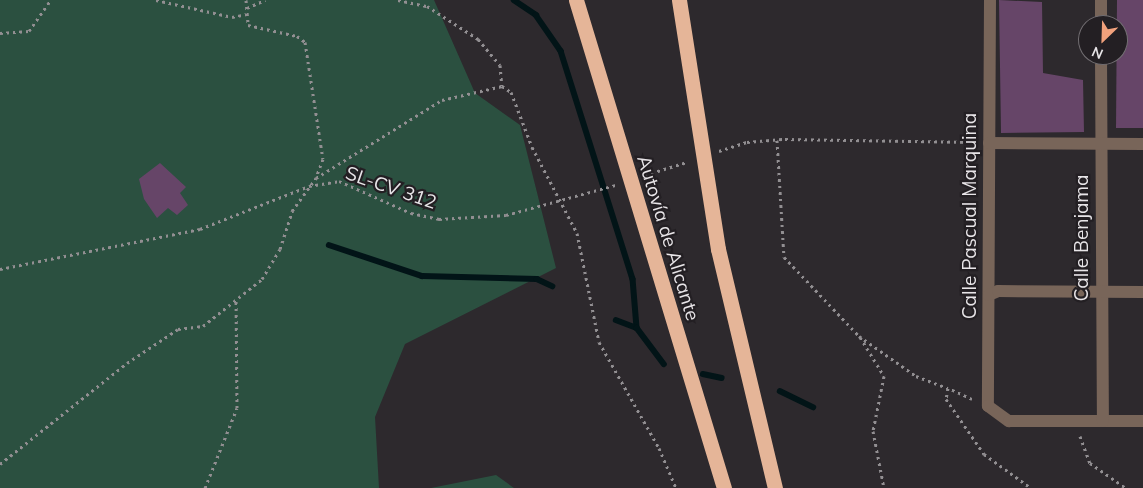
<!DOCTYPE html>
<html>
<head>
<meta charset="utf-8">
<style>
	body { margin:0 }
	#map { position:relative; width:1143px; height:488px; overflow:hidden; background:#2d292d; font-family:Mulish,sans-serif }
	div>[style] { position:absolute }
	.green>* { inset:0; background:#2b5040 }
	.stream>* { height:5.5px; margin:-2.75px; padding:0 2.75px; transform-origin:2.75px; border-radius:2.75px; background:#021417 }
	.building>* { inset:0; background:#664568 }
	.path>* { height:3px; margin-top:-1.5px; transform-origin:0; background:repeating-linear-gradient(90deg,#928f92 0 2.5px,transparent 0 6.5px) }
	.minor>* { height:12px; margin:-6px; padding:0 6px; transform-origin:6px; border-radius:6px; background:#786559 }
	.motorway>* { height:15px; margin:-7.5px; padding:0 7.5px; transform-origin:7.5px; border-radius:7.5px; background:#e5b598 }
	span { translate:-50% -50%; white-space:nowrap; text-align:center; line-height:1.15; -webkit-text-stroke:4.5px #231f23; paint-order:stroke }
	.street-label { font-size:19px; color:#e8e5e8 }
	.north { position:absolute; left:1078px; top:15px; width:50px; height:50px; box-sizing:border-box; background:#231f23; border:1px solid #726e72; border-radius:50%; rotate:204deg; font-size:14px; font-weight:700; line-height:20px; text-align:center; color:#e8e5e8 }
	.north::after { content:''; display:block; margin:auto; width:18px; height:22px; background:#f1a17c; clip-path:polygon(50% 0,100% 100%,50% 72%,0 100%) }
</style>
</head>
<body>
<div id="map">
	<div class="green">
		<i style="clip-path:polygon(0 0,434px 0,475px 93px,520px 125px,556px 268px,405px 344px,375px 417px,379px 488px,0 488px)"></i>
		<i style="clip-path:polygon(496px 475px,514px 488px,431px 488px)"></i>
	</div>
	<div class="stream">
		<i style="left:514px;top:0;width:27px;rotate:34deg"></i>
		<i style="left:536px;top:15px;width:44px;rotate:55.2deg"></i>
		<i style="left:561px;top:51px;width:239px;rotate:72.5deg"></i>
		<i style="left:633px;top:279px;width:49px;rotate:85.3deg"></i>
		<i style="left:329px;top:245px;width:98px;rotate:18.4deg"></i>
		<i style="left:422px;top:276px;width:115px;rotate:1.5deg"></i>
		<i style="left:537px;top:279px;width:17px;rotate:25deg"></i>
		<i style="left:616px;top:320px;width:22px;rotate:21deg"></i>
		<i style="left:637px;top:328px;width:45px;rotate:53.1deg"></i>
		<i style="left:703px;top:374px;width:19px;rotate:12deg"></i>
		<i style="left:780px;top:391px;width:37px;rotate:26deg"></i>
	</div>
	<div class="building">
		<i style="clip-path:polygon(999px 0,1042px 2px,1043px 73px,1083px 80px,1084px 132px,1001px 133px)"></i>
		<i style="clip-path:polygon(1117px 0,1143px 0,1143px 128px,1116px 128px)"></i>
		<i style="clip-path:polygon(160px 163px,186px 187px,180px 193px,188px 205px,177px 215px,168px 208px,157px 218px,144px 199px,139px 179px)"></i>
	</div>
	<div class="path">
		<i style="left:156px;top:0;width:78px;rotate:12.6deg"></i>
		<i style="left:232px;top:17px;width:15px;rotate:-11deg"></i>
		<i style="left:246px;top:0;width:25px;rotate:85deg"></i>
		<i style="left:248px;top:25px;width:50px;rotate:12.7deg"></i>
		<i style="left:297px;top:36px;width:10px;rotate:37deg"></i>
		<i style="left:305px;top:42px;width:118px;rotate:81.3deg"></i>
		<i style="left:323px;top:159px;width:19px;rotate:111deg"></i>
		<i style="left:398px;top:0;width:30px;rotate:12deg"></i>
		<i style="left:427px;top:6px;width:61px;rotate:32.9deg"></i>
		<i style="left:478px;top:39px;width:34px;rotate:50deg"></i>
		<i style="left:500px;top:65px;width:21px;rotate:85deg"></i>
		<i style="left:247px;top:8px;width:20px;rotate:-24deg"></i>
		<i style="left:0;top:33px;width:29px;rotate:-4deg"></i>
		<i style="left:29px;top:31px;width:38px;rotate:-55deg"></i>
		<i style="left:777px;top:140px;width:117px;rotate:86.6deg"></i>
		<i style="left:784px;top:257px;width:109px;rotate:46.5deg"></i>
		<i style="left:859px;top:336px;width:70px;rotate:35.1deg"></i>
		<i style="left:916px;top:376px;width:34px;rotate:21deg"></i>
		<i style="left:719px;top:151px;width:29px;rotate:-18deg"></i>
		<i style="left:747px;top:142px;width:38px;rotate:-5deg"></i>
		<i style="left:785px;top:139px;width:189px;rotate:0.9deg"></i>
		<i style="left:645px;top:175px;width:44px;rotate:-17.2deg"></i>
		<i style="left:0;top:269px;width:204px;rotate:-11.3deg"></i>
		<i style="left:200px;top:229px;width:117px;rotate:-21.5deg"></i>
		<i style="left:309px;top:186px;width:30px;rotate:-9deg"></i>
		<i style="left:339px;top:181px;width:79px;rotate:24deg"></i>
		<i style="left:411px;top:213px;width:29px;rotate:12deg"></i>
		<i style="left:439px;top:219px;width:67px;rotate:-3.4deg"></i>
		<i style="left:506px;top:215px;width:114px;rotate:-15.3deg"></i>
		<i style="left:860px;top:337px;width:46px;rotate:58.4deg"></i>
		<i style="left:884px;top:376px;width:56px;rotate:101.3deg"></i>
		<i style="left:873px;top:431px;width:58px;rotate:79.1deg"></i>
		<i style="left:972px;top:399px;width:26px;rotate:-155deg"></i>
		<i style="left:948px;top:388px;width:11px;rotate:100deg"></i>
		<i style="left:946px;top:399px;width:67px;rotate:55.4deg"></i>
		<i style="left:984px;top:454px;width:58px;rotate:35.9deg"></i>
		<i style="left:1080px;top:436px;width:29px;rotate:70deg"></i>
		<i style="left:1090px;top:463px;width:44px;rotate:34.8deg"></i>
		<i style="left:0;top:464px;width:162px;rotate:-38.5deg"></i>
		<i style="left:127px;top:363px;width:61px;rotate:-33.7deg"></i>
		<i style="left:178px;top:329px;width:25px;rotate:-7deg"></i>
		<i style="left:203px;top:326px;width:75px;rotate:-38.5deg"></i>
		<i style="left:262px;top:279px;width:35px;rotate:-59deg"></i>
		<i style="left:280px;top:249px;width:40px;rotate:-72deg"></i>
		<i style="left:292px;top:211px;width:41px;rotate:-54deg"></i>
		<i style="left:316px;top:178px;width:148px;rotate:-31.8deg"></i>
		<i style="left:442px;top:100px;width:62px;rotate:-13.1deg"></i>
		<i style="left:502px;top:86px;width:11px;rotate:34deg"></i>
		<i style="left:511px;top:92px;width:59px;rotate:69.1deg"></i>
		<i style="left:532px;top:147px;width:97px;rotate:62.4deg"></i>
		<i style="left:577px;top:233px;width:111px;rotate:78.6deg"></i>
		<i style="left:599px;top:342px;width:122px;rotate:60.5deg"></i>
		<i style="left:659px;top:448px;width:43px;rotate:67deg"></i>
		<i style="left:205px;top:488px;width:86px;rotate:-68.2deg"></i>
		<i style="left:237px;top:408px;width:107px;rotate:-90.5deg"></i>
	</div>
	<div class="minor">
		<i style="left:990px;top:0;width:406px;rotate:90.3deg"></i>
		<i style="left:988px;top:406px;width:26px;rotate:36deg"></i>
		<i style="left:1009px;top:421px;width:134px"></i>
		<i style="left:1101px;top:25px;width:25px;rotate:-90deg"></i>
		<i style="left:1101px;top:55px;width:366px;rotate:89.7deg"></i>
		<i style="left:989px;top:143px;width:154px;rotate:0.4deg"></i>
		<i style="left:989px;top:295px;width:10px;rotate:-24deg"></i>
		<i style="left:998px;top:291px;width:145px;rotate:0.4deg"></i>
	</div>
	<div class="motorway">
		<i style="left:576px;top:0;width:510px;rotate:73.13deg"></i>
		<i style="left:679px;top:0;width:252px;rotate:81.1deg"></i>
		<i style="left:718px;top:249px;width:246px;rotate:76.6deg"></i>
	</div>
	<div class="street-label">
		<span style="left:391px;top:188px;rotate:19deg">SL-CV 312</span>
		<span style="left:970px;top:216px;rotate:-90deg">Calle Pascual Marquina</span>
		<span style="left:668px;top:238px;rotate:73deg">Autovía de Alicante</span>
		<span style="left:1082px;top:238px;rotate:-90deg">Calle Benjama</span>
	</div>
	<div class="north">N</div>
</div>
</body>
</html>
